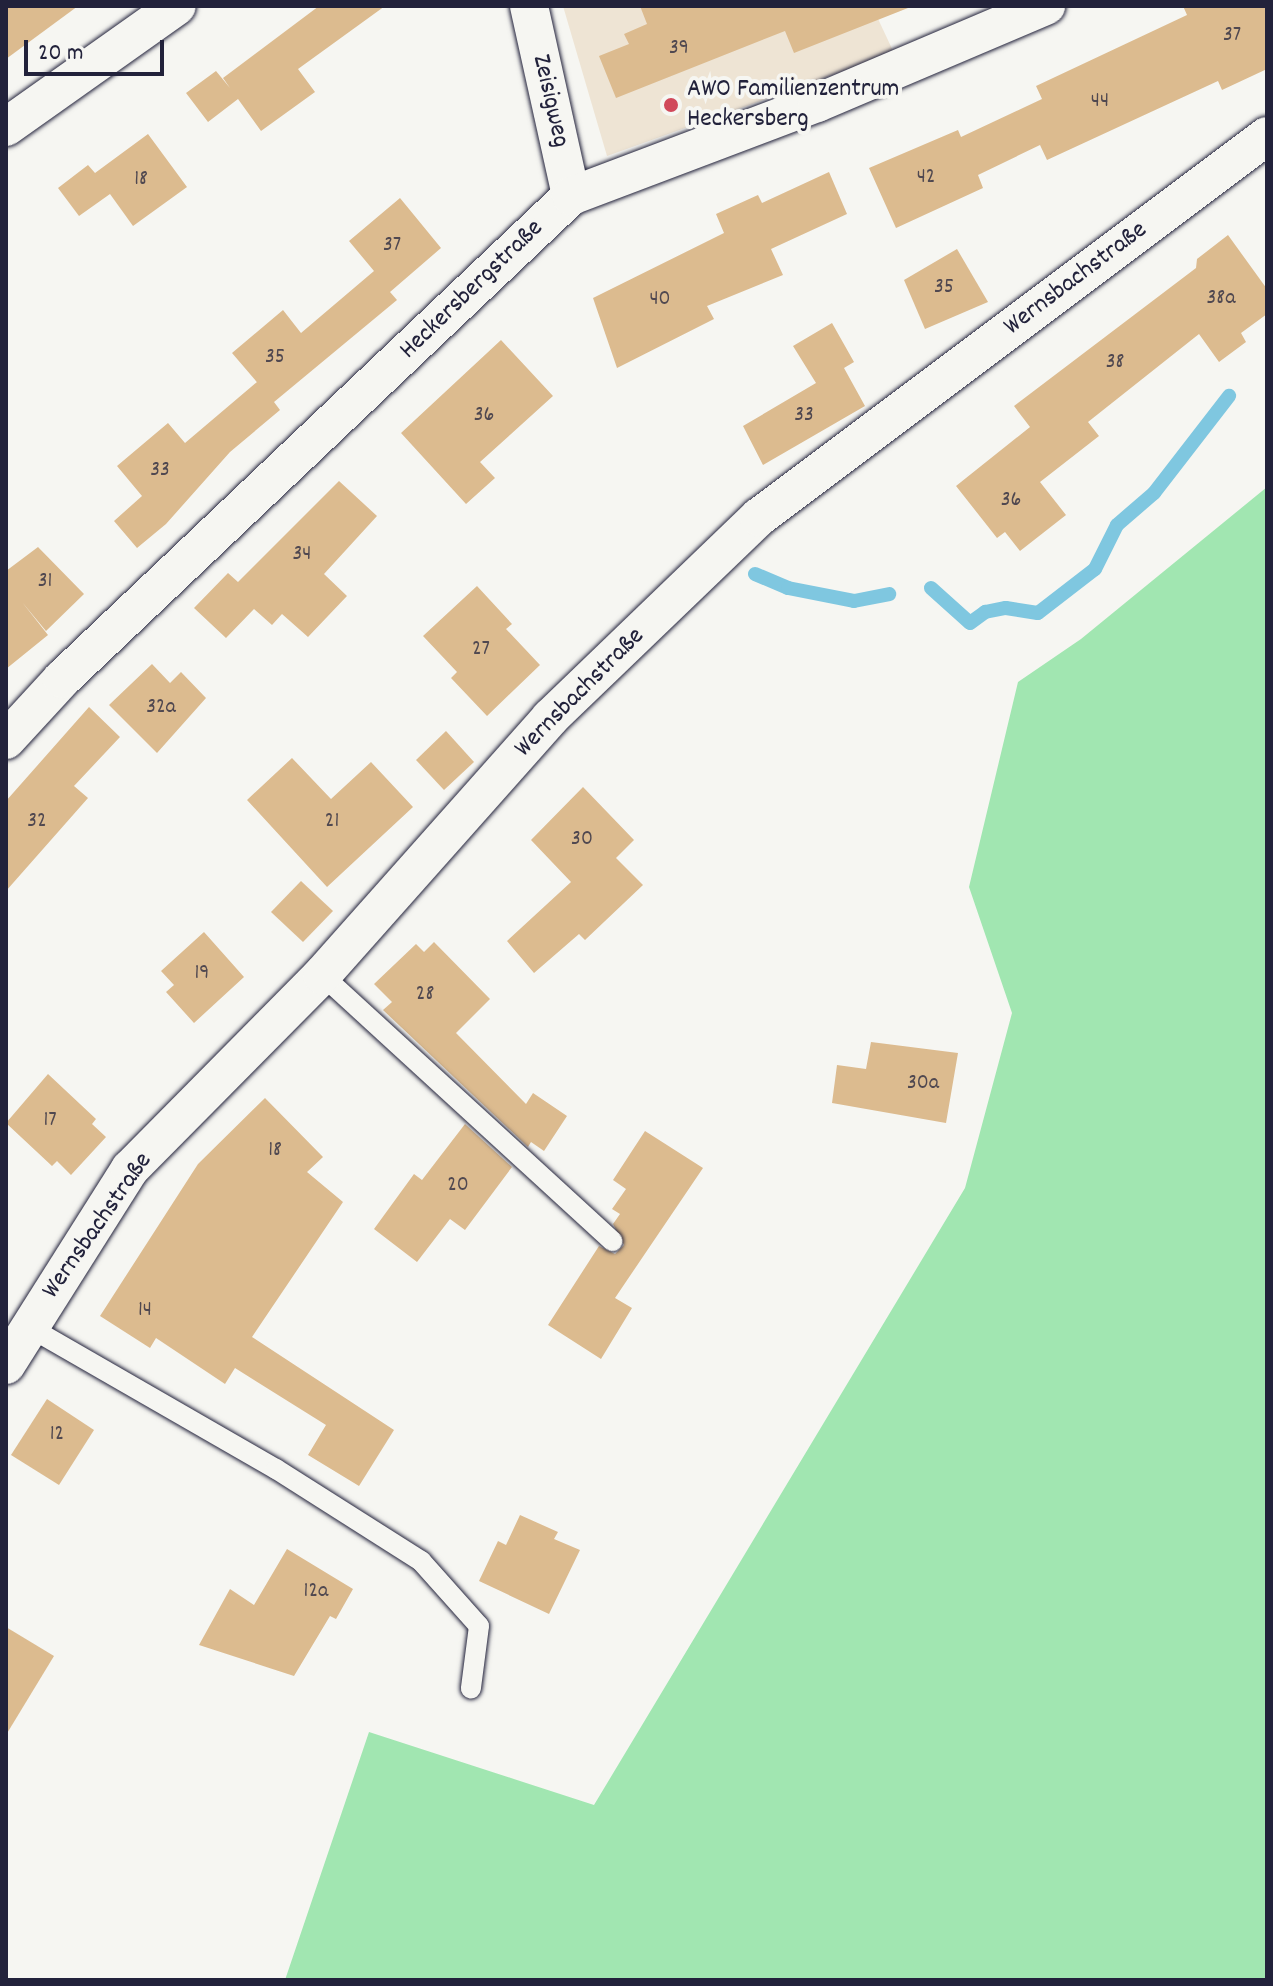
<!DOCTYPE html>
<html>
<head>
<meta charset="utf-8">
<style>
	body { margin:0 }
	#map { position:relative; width:1273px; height:1986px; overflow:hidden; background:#f6f6f2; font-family:Dekko,sans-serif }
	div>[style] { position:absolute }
	.built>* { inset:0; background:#eee4d4 }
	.green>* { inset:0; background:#a1e6b1 }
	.stream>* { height:14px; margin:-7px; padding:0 7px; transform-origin:7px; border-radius:7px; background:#7fc7e0 }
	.building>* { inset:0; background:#dcbb8f }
	.roads { filter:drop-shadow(0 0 2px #22223b) drop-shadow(0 0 2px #22223b) }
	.service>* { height:20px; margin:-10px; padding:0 10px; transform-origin:10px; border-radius:10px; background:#f6f6f2 }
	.minor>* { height:38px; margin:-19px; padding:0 19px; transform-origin:19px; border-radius:19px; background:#f6f6f2 }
	.dots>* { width:22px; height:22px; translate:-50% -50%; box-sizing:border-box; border:4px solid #f6f6f2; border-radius:50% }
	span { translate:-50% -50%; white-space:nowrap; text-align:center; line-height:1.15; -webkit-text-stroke:8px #f6f6f2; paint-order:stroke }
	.number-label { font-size:22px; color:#504850 }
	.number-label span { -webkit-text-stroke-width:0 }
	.poi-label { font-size:26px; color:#22223b }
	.left { translate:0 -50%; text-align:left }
	.street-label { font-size:26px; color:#22223b }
	.frame { position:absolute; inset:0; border:8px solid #22223b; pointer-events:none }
	.scale { position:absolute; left:24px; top:40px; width:140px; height:36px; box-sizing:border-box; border:4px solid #22223b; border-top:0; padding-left:10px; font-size:24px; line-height:28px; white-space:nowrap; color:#22223b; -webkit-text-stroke:6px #f6f6f2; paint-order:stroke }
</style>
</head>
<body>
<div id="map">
	<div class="built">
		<i style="clip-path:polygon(563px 6px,872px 6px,894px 53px,607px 156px)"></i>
	</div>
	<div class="green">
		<i style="clip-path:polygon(1267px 487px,1267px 1980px,285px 1980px,369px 1732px,594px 1805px,965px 1188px,1012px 1013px,969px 887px,1018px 682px,1081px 639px)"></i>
	</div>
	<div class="stream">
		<i style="left:755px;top:574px;width:36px;rotate:23deg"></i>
		<i style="left:788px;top:588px;width:67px;rotate:11.1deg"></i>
		<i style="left:854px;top:601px;width:36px;rotate:-11deg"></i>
		<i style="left:931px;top:588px;width:52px;rotate:41.9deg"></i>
		<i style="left:970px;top:623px;width:19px;rotate:-36deg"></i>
		<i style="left:985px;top:612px;width:21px;rotate:-11deg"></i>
		<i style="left:1006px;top:608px;width:32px;rotate:9deg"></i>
		<i style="left:1038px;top:613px;width:72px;rotate:-37.7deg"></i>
		<i style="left:1095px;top:569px;width:49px;rotate:-63.4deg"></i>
		<i style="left:1117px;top:525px;width:49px;rotate:-40.9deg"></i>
		<i style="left:1154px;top:493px;width:123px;rotate:-52.3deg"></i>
	</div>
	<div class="building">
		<i style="clip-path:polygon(6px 6px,78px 6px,6px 59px)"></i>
		<i style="clip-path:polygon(319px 6px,385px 6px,298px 69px,315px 92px,261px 131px,238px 99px,208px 122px,186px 93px,216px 71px,230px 88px,223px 78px)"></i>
		<i style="clip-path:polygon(640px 6px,907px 6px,908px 8px,794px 53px,785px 31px,616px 98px,599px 56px,629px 44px,624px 34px,647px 24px)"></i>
		<i style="clip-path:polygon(1183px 6px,1267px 6px,1267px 69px,1222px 90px,1218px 81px,1047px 160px,1040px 145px,978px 175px,983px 188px,896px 228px,869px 168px,958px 130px,961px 137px,1042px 99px,1036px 86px,1187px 15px)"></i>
		<i style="clip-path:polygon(148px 134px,187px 187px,133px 226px,110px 194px,79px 216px,58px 188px,88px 165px,95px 173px)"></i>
		<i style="clip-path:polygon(829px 172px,847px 214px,771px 249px,783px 275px,707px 306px,714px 319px,617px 368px,593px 298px,724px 233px,716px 214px,758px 195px,762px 203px)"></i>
		<i style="clip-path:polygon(400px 198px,441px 248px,390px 292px,397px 300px,274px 402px,280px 410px,230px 452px,166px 524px,137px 548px,114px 521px,142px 496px,117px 466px,168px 423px,185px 443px,257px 382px,267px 394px,232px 353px,283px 310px,301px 333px,374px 271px,349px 241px)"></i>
		<i style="clip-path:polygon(1228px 235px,1267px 289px,1267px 314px,1241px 333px,1246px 342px,1219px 362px,1199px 334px,1088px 422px,1099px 436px,1040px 482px,1066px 515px,1020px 551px,1005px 532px,997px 538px,956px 486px,1030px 427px,1014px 406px,1196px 268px,1197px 259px)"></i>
		<i style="clip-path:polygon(957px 249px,988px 302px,925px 329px,904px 280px)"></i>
		<i style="clip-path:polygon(832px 323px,854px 362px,844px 368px,865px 406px,763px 465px,743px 426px,816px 383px,793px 346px)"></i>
		<i style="clip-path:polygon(501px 340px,553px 396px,480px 462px,495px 478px,466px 504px,401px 433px)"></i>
		<i style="clip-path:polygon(339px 481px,377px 516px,324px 574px,347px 596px,308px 637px,282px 614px,272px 625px,254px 609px,226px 638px,194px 608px,228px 573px,238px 582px)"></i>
		<i style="clip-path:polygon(38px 547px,84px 594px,46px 631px,22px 602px,48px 635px,6px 669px,6px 571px)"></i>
		<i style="clip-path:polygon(477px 586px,512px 624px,506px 629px,540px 665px,487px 716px,451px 678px,457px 672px,423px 636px)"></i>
		<i style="clip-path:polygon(152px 664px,170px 683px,181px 672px,206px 698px,157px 753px,109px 705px)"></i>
		<i style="clip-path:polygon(89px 707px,120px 737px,74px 786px,88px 798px,6px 891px,6px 801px)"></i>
		<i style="clip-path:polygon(446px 731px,474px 762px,444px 790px,416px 760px)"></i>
		<i style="clip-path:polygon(292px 758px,331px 799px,371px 762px,413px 807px,327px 887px,247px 800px)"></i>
		<i style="clip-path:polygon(583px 787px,634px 840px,616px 858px,643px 885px,585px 940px,579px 934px,534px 973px,507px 941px,571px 882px,531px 840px)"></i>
		<i style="clip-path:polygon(301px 881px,333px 911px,303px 942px,271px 912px)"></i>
		<i style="clip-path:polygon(204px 932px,244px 977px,194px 1023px,166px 992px,174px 985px,161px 971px)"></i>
		<i style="clip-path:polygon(434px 942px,490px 999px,456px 1033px,526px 1104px,533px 1093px,567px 1116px,544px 1151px,531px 1142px,528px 1147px,383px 1010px,392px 1002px,374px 984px,416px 944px,424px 952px)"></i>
		<i style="clip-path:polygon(871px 1042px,958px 1053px,946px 1123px,832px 1103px,837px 1065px,866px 1069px)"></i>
		<i style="clip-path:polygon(48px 1074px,96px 1119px,92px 1124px,106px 1137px,71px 1175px,57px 1161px,52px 1166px,6px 1123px)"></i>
		<i style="clip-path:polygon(265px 1098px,323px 1157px,307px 1172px,343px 1202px,252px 1337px,394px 1430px,359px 1486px,308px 1455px,326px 1425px,235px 1368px,225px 1384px,156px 1338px,150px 1348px,100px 1316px,198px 1164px)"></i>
		<i style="clip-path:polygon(465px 1124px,512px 1167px,465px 1230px,450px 1219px,417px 1262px,374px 1229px,414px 1174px,422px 1180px)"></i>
		<i style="clip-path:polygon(645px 1131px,703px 1168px,615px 1298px,632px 1308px,601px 1359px,548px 1325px,599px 1246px,615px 1254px,624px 1245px,613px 1224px,620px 1214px,612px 1209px,626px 1189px,613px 1180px)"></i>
		<i style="clip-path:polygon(47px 1399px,94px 1430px,59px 1485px,11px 1455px)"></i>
		<i style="clip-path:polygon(520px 1515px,558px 1532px,554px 1539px,580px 1550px,549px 1614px,479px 1581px,498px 1541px,506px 1545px)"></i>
		<i style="clip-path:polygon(287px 1549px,353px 1589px,336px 1619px,330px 1616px,294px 1676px,199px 1645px,230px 1589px,254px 1605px)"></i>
		<i style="clip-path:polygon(6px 1627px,54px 1656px,6px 1735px)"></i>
	</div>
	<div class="roads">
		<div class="service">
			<i style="left:322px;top:975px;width:394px;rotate:42.5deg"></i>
			<i style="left:29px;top:1327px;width:285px;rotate:29.9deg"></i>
			<i style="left:276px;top:1469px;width:172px;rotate:32.4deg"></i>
			<i style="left:421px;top:1561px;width:87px;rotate:48.3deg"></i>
			<i style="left:479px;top:1626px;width:63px;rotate:97.4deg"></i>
		</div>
		<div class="minor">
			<i style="left:529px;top:6px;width:195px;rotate:77.5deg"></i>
			<i style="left:6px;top:127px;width:209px;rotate:-35.3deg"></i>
			<i style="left:6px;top:740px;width:83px;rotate:-47.4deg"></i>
			<i style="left:62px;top:679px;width:702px;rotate:-43.5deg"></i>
			<i style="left:571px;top:196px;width:263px;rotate:-20.7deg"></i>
			<i style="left:817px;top:103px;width:249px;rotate:-23deg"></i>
			<i style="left:6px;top:1365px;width:232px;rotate:-57.7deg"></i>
			<i style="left:130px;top:1169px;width:273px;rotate:-45.3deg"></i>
			<i style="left:322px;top:975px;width:344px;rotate:-48.4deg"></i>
			<i style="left:550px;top:718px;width:290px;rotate:-43.9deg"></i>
			<i style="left:759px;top:517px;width:635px;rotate:-36.87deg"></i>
		</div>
	</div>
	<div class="dots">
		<i style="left:671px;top:105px;background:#d1495b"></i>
	</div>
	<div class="number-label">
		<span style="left:1232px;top:36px">37</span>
		<span style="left:679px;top:49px">39</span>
		<span style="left:1100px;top:102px">44</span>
		<span style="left:926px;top:178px">42</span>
		<span style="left:141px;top:180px">18</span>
		<span style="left:392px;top:246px">37</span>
		<span style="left:944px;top:288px">35</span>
		<span style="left:1221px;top:299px">38a</span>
		<span style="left:660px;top:300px">40</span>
		<span style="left:275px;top:358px">35</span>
		<span style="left:1115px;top:363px">38</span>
		<span style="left:484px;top:416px">36</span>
		<span style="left:804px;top:416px">33</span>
		<span style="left:160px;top:471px">33</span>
		<span style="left:1011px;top:501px">36</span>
		<span style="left:302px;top:555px">34</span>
		<span style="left:45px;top:582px">31</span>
		<span style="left:481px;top:650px">27</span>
		<span style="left:161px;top:708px">32a</span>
		<span style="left:37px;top:822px">32</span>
		<span style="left:332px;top:822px">21</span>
		<span style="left:582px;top:840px">30</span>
		<span style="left:202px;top:974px">19</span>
		<span style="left:425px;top:995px">28</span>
		<span style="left:923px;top:1084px">30a</span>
		<span style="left:50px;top:1121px">17</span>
		<span style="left:275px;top:1151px">18</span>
		<span style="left:458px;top:1186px">20</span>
		<span style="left:145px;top:1311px">14</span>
		<span style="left:57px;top:1435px">12</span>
		<span style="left:316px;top:1592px">12a</span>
	</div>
	<div class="poi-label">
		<span class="left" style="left:687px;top:105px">AWO Familienzentrum<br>Heckersberg</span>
	</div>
	<div class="street-label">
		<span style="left:550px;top:101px;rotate:77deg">Zeisigweg</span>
		<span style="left:1076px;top:279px;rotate:-37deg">Wernsbachstraße</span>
		<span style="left:472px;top:290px;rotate:-44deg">Heckersbergstraße</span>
		<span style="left:580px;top:693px;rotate:-45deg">Wernsbachstraße</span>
		<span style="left:98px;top:1226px;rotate:-55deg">Wernsbachstraße</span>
	</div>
	<div class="frame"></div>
	<div class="scale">20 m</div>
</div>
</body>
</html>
